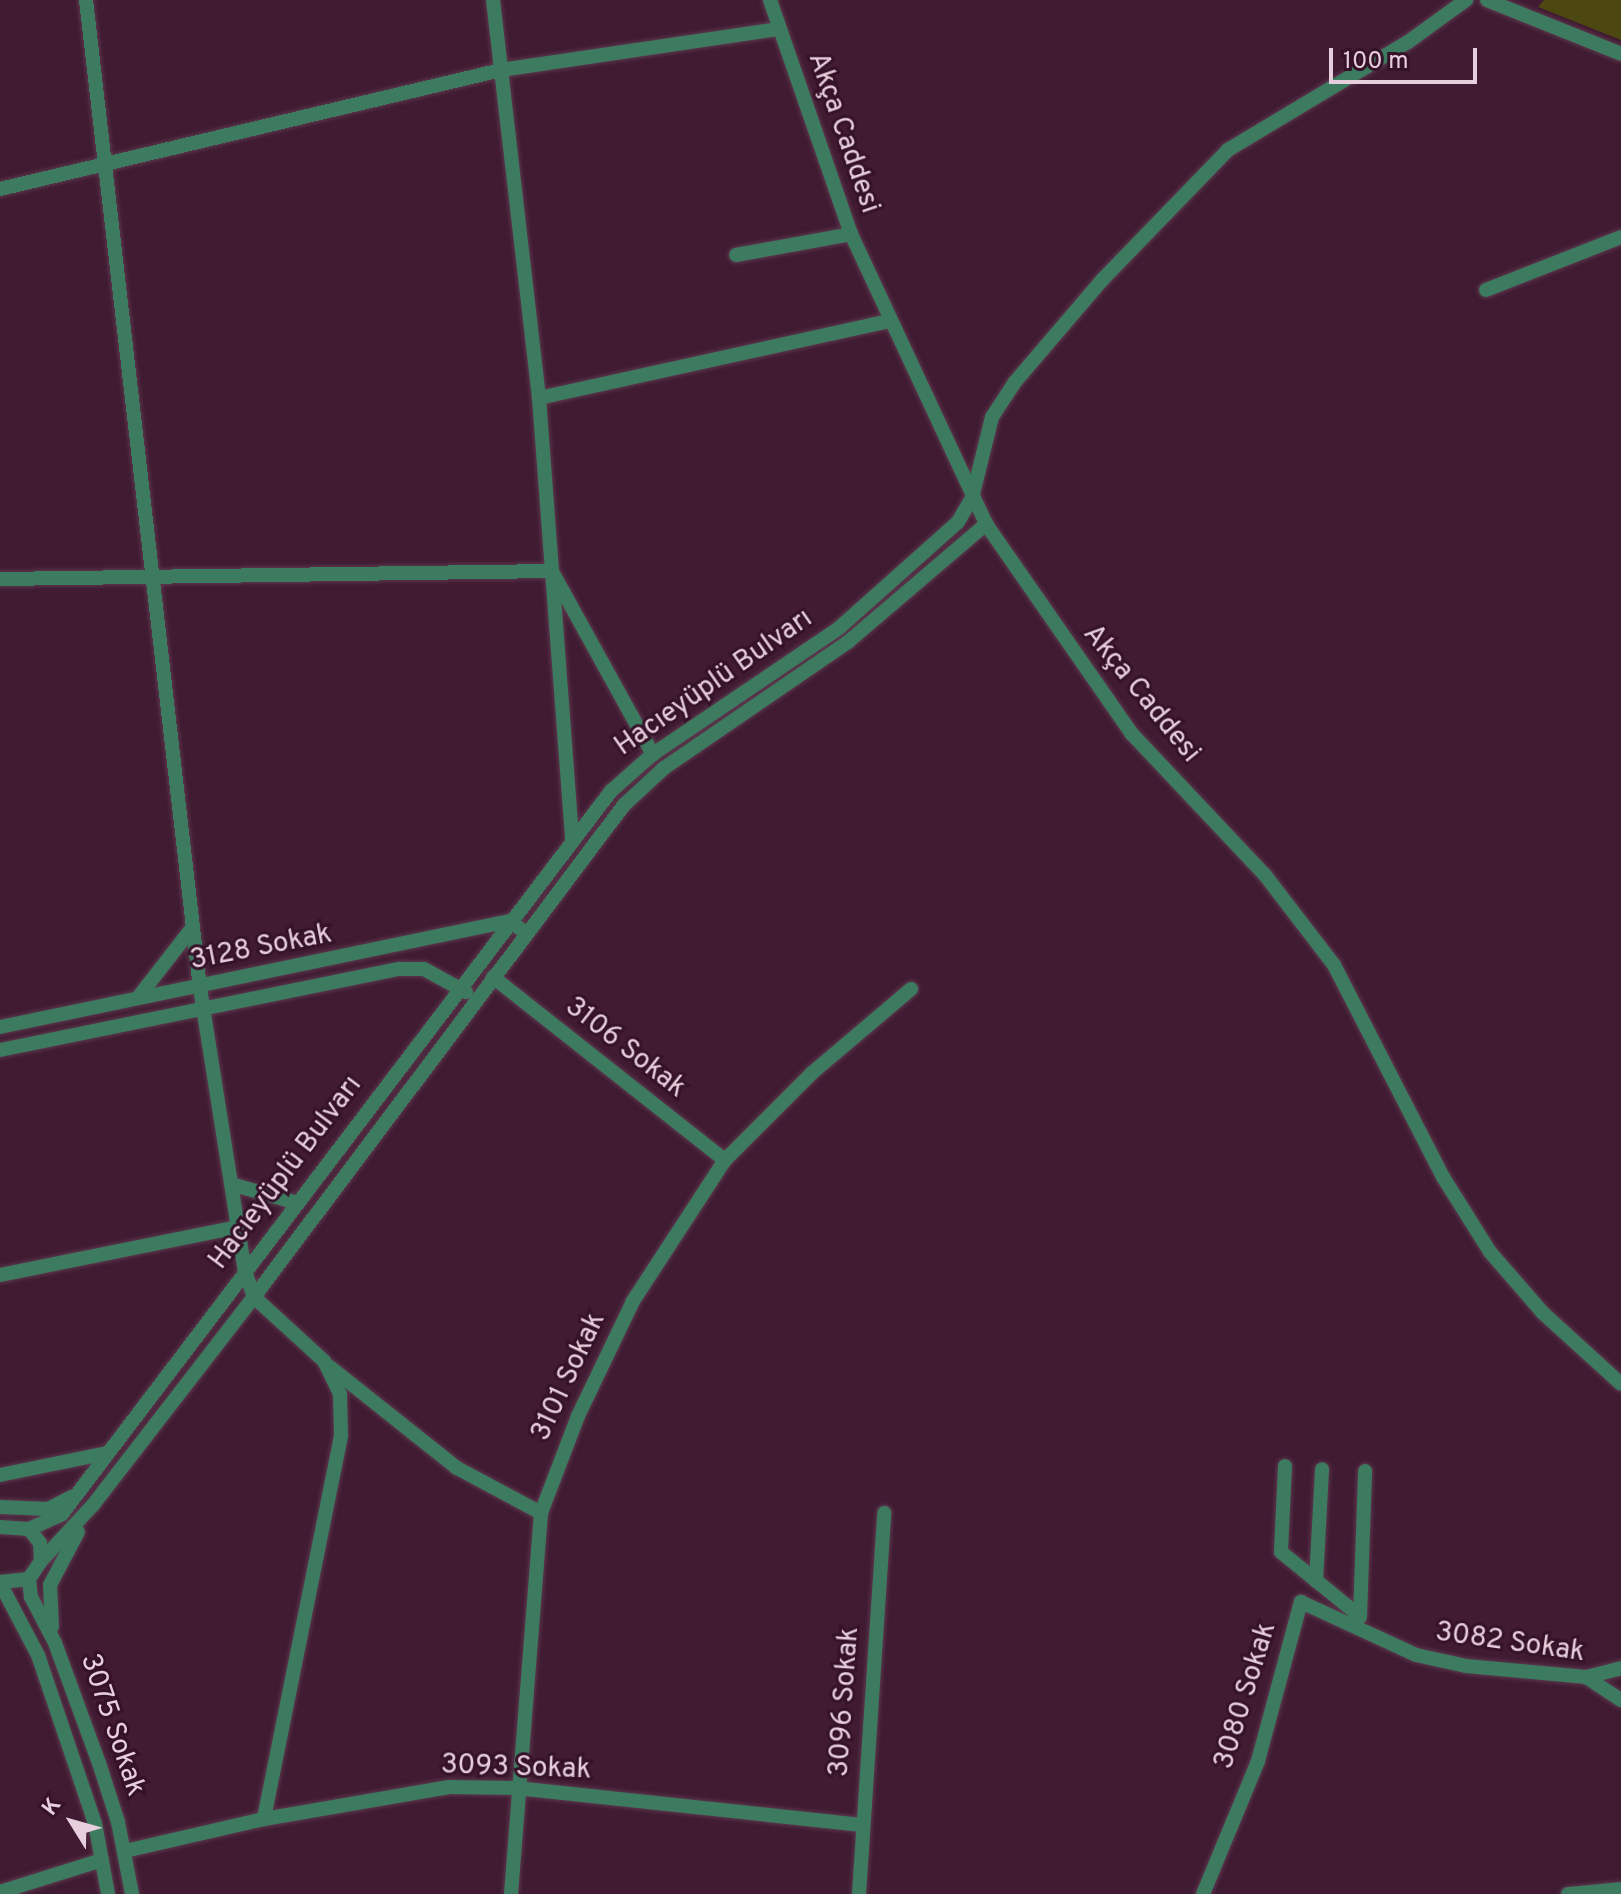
<!DOCTYPE html>
<html>
<head>
<meta charset="utf-8">
<style>
	body { margin:0 }
	#map { position:relative; width:1621px; height:1894px; overflow:hidden; background:#401b32; font-family:Overpass,sans-serif }
	div>[style] { position:absolute }
	.green>* { inset:0; background:#4d4811 }
	.roads { filter:drop-shadow(0 0 2px #5b384d) drop-shadow(0 0 2px #5b384d) }
	.minor>* { height:14px; margin:-7px; padding:0 7px; transform-origin:7px; border-radius:7px; background:#3c7b60 }
	span { translate:-50% -50%; white-space:nowrap; text-align:center; line-height:1.15; -webkit-text-stroke:6px #351228; paint-order:stroke }
	.street-label { font-size:28px; color:#e8cfdd }
	.north { position:absolute; left:32px; top:1782px; width:80px; height:80px; -webkit-text-stroke:6px #351228; paint-order:stroke; rotate:307deg; font-size:22px; font-weight:700; line-height:32px; text-align:center; color:#e8cfdd }
	.north::after { content:''; display:block; margin:auto; width:28px; height:36px; background:#e8cfdd; clip-path:polygon(50% 0,100% 100%,50% 72%,0 100%) }
	.scale { position:absolute; left:1329px; top:48px; width:148px; height:36px; box-sizing:border-box; border:4px solid #e8cfdd; border-top:0; padding-left:10px; font-size:24px; line-height:28px; white-space:nowrap; color:#e8cfdd; -webkit-text-stroke:6px #351228; paint-order:stroke }
</style>
</head>
<body>
<div id="map">
	<div class="green">
		<i style="clip-path:polygon(1544px 0,1621px 0,1621px 40px,1538px 7px)"></i>
	</div>
	<div class="roads">
		<div class="minor">
			<i style="left:86px;top:0;width:995px;rotate:83.42deg"></i>
			<i style="left:200px;top:988px;width:287px;rotate:81deg"></i>
			<i style="left:245px;top:1271px;width:28px;rotate:71deg"></i>
			<i style="left:254px;top:1297px;width:95px;rotate:42.4deg"></i>
			<i style="left:324px;top:1361px;width:37px;rotate:64deg"></i>
			<i style="left:340px;top:1394px;width:42px;rotate:88.6deg"></i>
			<i style="left:341px;top:1436px;width:391px;rotate:101.4deg"></i>
			<i style="left:493px;top:0;width:401px;rotate:83.4deg"></i>
			<i style="left:539px;top:398px;width:443px;rotate:85.7deg"></i>
			<i style="left:770px;top:0;width:248px;rotate:70.9deg"></i>
			<i style="left:851px;top:234px;width:320px;rotate:65deg"></i>
			<i style="left:986px;top:524px;width:256px;rotate:55.2deg"></i>
			<i style="left:1132px;top:734px;width:194px;rotate:46.7deg"></i>
			<i style="left:1265px;top:875px;width:113px;rotate:52.5deg"></i>
			<i style="left:1334px;top:965px;width:238px;rotate:62.8deg"></i>
			<i style="left:1443px;top:1177px;width:89px;rotate:57.9deg"></i>
			<i style="left:1490px;top:1252px;width:81px;rotate:49deg"></i>
			<i style="left:1543px;top:1313px;width:105px;rotate:42.3deg"></i>
			<i style="left:1487px;top:0;width:144px;rotate:21.9deg"></i>
			<i style="left:0;top:189px;width:515px;rotate:-13.36deg"></i>
			<i style="left:501px;top:70px;width:281px;rotate:-8.4deg"></i>
			<i style="left:736px;top:255px;width:117px;rotate:-10.3deg"></i>
			<i style="left:1486px;top:290px;width:145px;rotate:-21.4deg"></i>
			<i style="left:539px;top:398px;width:357px;rotate:-12.4deg"></i>
			<i style="left:554px;top:575px;width:205px;rotate:61.1deg"></i>
			<i style="left:0;top:579px;width:552px;rotate:-0.83deg"></i>
			<i style="left:493px;top:977px;width:295px;rotate:38.3deg"></i>
			<i style="left:140px;top:995px;width:86px;rotate:-52.1deg"></i>
			<i style="left:0;top:1027px;width:521px;rotate:-11.74deg"></i>
			<i style="left:510px;top:921px;width:21px;rotate:37deg"></i>
			<i style="left:0;top:1050px;width:407px;rotate:-11.5deg"></i>
			<i style="left:399px;top:969px;width:25px"></i>
			<i style="left:424px;top:969px;width:48px;rotate:28.7deg"></i>
			<i style="left:234px;top:1185px;width:66px;rotate:15.9deg"></i>
			<i style="left:0;top:1275px;width:244px;rotate:-11.4deg"></i>
			<i style="left:330px;top:1367px;width:162px;rotate:38.5deg"></i>
			<i style="left:457px;top:1468px;width:95px;rotate:28.2deg"></i>
			<i style="left:1285px;top:1466px;width:86px;rotate:92.7deg"></i>
			<i style="left:1281px;top:1552px;width:98px;rotate:39.2deg"></i>
			<i style="left:0;top:1475px;width:109px;rotate:-11.6deg"></i>
			<i style="left:0;top:1507px;width:48px;rotate:2.4deg"></i>
			<i style="left:48px;top:1509px;width:27px;rotate:-27deg"></i>
			<i style="left:0;top:1527px;width:29px;rotate:4deg"></i>
			<i style="left:29px;top:1529px;width:18px;rotate:52deg"></i>
			<i style="left:40px;top:1543px;width:18px;rotate:87deg"></i>
			<i style="left:41px;top:1561px;width:22px;rotate:124deg"></i>
			<i style="left:29px;top:1579px;width:29px;rotate:174deg"></i>
			<i style="left:29px;top:1529px;width:36px;rotate:-24deg"></i>
			<i style="left:62px;top:1514px;width:908px;rotate:-52.79deg"></i>
			<i style="left:611px;top:791px;width:56px;rotate:-41.4deg"></i>
			<i style="left:653px;top:754px;width:225px;rotate:-34.1deg"></i>
			<i style="left:839px;top:628px;width:159px;rotate:-41.7deg"></i>
			<i style="left:958px;top:522px;width:28px;rotate:-60deg"></i>
			<i style="left:972px;top:498px;width:83px;rotate:-76.1deg"></i>
			<i style="left:992px;top:417px;width:42px;rotate:-56.7deg"></i>
			<i style="left:1015px;top:382px;width:135px;rotate:-49.5deg"></i>
			<i style="left:1103px;top:279px;width:180px;rotate:-45.9deg"></i>
			<i style="left:1228px;top:150px;width:210px;rotate:-31deg"></i>
			<i style="left:1408px;top:42px;width:72px;rotate:-35.9deg"></i>
			<i style="left:41px;top:1561px;width:76px;rotate:-47.1deg"></i>
			<i style="left:93px;top:1505px;width:263px;rotate:-52.3deg"></i>
			<i style="left:254px;top:1297px;width:616px;rotate:-53.06deg"></i>
			<i style="left:624px;top:805px;width:54px;rotate:-42.8deg"></i>
			<i style="left:664px;top:768px;width:223px;rotate:-34.4deg"></i>
			<i style="left:848px;top:642px;width:182px;rotate:-40.5deg"></i>
			<i style="left:29px;top:1579px;width:18px;rotate:84deg"></i>
			<i style="left:31px;top:1597px;width:52px;rotate:62.4deg"></i>
			<i style="left:55px;top:1643px;width:128px;rotate:69.9deg"></i>
			<i style="left:99px;top:1763px;width:62px;rotate:72.1deg"></i>
			<i style="left:118px;top:1822px;width:73px;rotate:79deg"></i>
			<i style="left:1316px;top:1581px;width:112px;rotate:-86.9deg"></i>
			<i style="left:0;top:1583px;width:81px;rotate:62.2deg"></i>
			<i style="left:38px;top:1655px;width:177px;rotate:71.3deg"></i>
			<i style="left:95px;top:1823px;width:72px;rotate:79.6deg"></i>
			<i style="left:1360px;top:1617px;width:146px;rotate:-88deg"></i>
			<i style="left:52px;top:1627px;width:42px;rotate:-92.7deg"></i>
			<i style="left:50px;top:1585px;width:60px;rotate:-62.2deg"></i>
			<i style="left:1586px;top:1677px;width:36px;rotate:-14deg"></i>
			<i style="left:125px;top:1851px;width:143px;rotate:-13deg"></i>
			<i style="left:264px;top:1819px;width:188px;rotate:-9.8deg"></i>
			<i style="left:449px;top:1787px;width:67px;rotate:0.9deg"></i>
			<i style="left:516px;top:1788px;width:348px;rotate:6.1deg"></i>
			<i style="left:0;top:1892px;width:107px;rotate:-17.4deg"></i>
			<i style="left:511px;top:1894px;width:382px;rotate:-85.5deg"></i>
			<i style="left:541px;top:1513px;width:104px;rotate:-69.1deg"></i>
			<i style="left:578px;top:1416px;width:127px;rotate:-64.4deg"></i>
			<i style="left:633px;top:1301px;width:168px;rotate:-56.9deg"></i>
			<i style="left:725px;top:1160px;width:123px;rotate:-45deg"></i>
			<i style="left:812px;top:1073px;width:130px;rotate:-40.3deg"></i>
			<i style="left:859px;top:1894px;width:382px;rotate:-86.2deg"></i>
			<i style="left:1203px;top:1894px;width:144px;rotate:-67.5deg"></i>
			<i style="left:1258px;top:1761px;width:165px;rotate:-74.9deg"></i>
			<i style="left:1301px;top:1602px;width:127px;rotate:24.7deg"></i>
			<i style="left:1416px;top:1655px;width:51px;rotate:12.4deg"></i>
			<i style="left:1466px;top:1666px;width:121px;rotate:5.2deg"></i>
			<i style="left:1586px;top:1677px;width:42px;rotate:33.3deg"></i>
			<i style="left:1568px;top:1894px;width:53px;rotate:-5.4deg"></i>
		</div>
	</div>
	<div class="street-label">
		<span style="left:843px;top:133px;rotate:71deg">Akça Caddesi</span>
		<span style="left:714px;top:683px;rotate:-35deg">Hacıeyüplü Bulvarı</span>
		<span style="left:1141px;top:694px;rotate:51deg">Akça Caddesi</span>
		<span style="left:261px;top:948px;rotate:-11deg">3128 Sokak</span>
		<span style="left:625px;top:1048px;rotate:38deg">3106 Sokak</span>
		<span style="left:286px;top:1173px;rotate:-53deg">Hacıeyüplü Bulvarı</span>
		<span style="left:569px;top:1377px;rotate:-65deg">3101 Sokak</span>
		<span style="left:1510px;top:1643px;rotate:8deg">3082 Sokak</span>
		<span style="left:1246px;top:1696px;rotate:-73deg">3080 Sokak</span>
		<span style="left:845px;top:1702px;rotate:-86deg">3096 Sokak</span>
		<span style="left:112px;top:1725px;rotate:71deg">3075 Sokak</span>
		<span style="left:516px;top:1768px;rotate:2deg">3093 Sokak</span>
	</div>
	<div class="north">K</div>
	<div class="scale">100 m</div>
</div>
</body>
</html>
